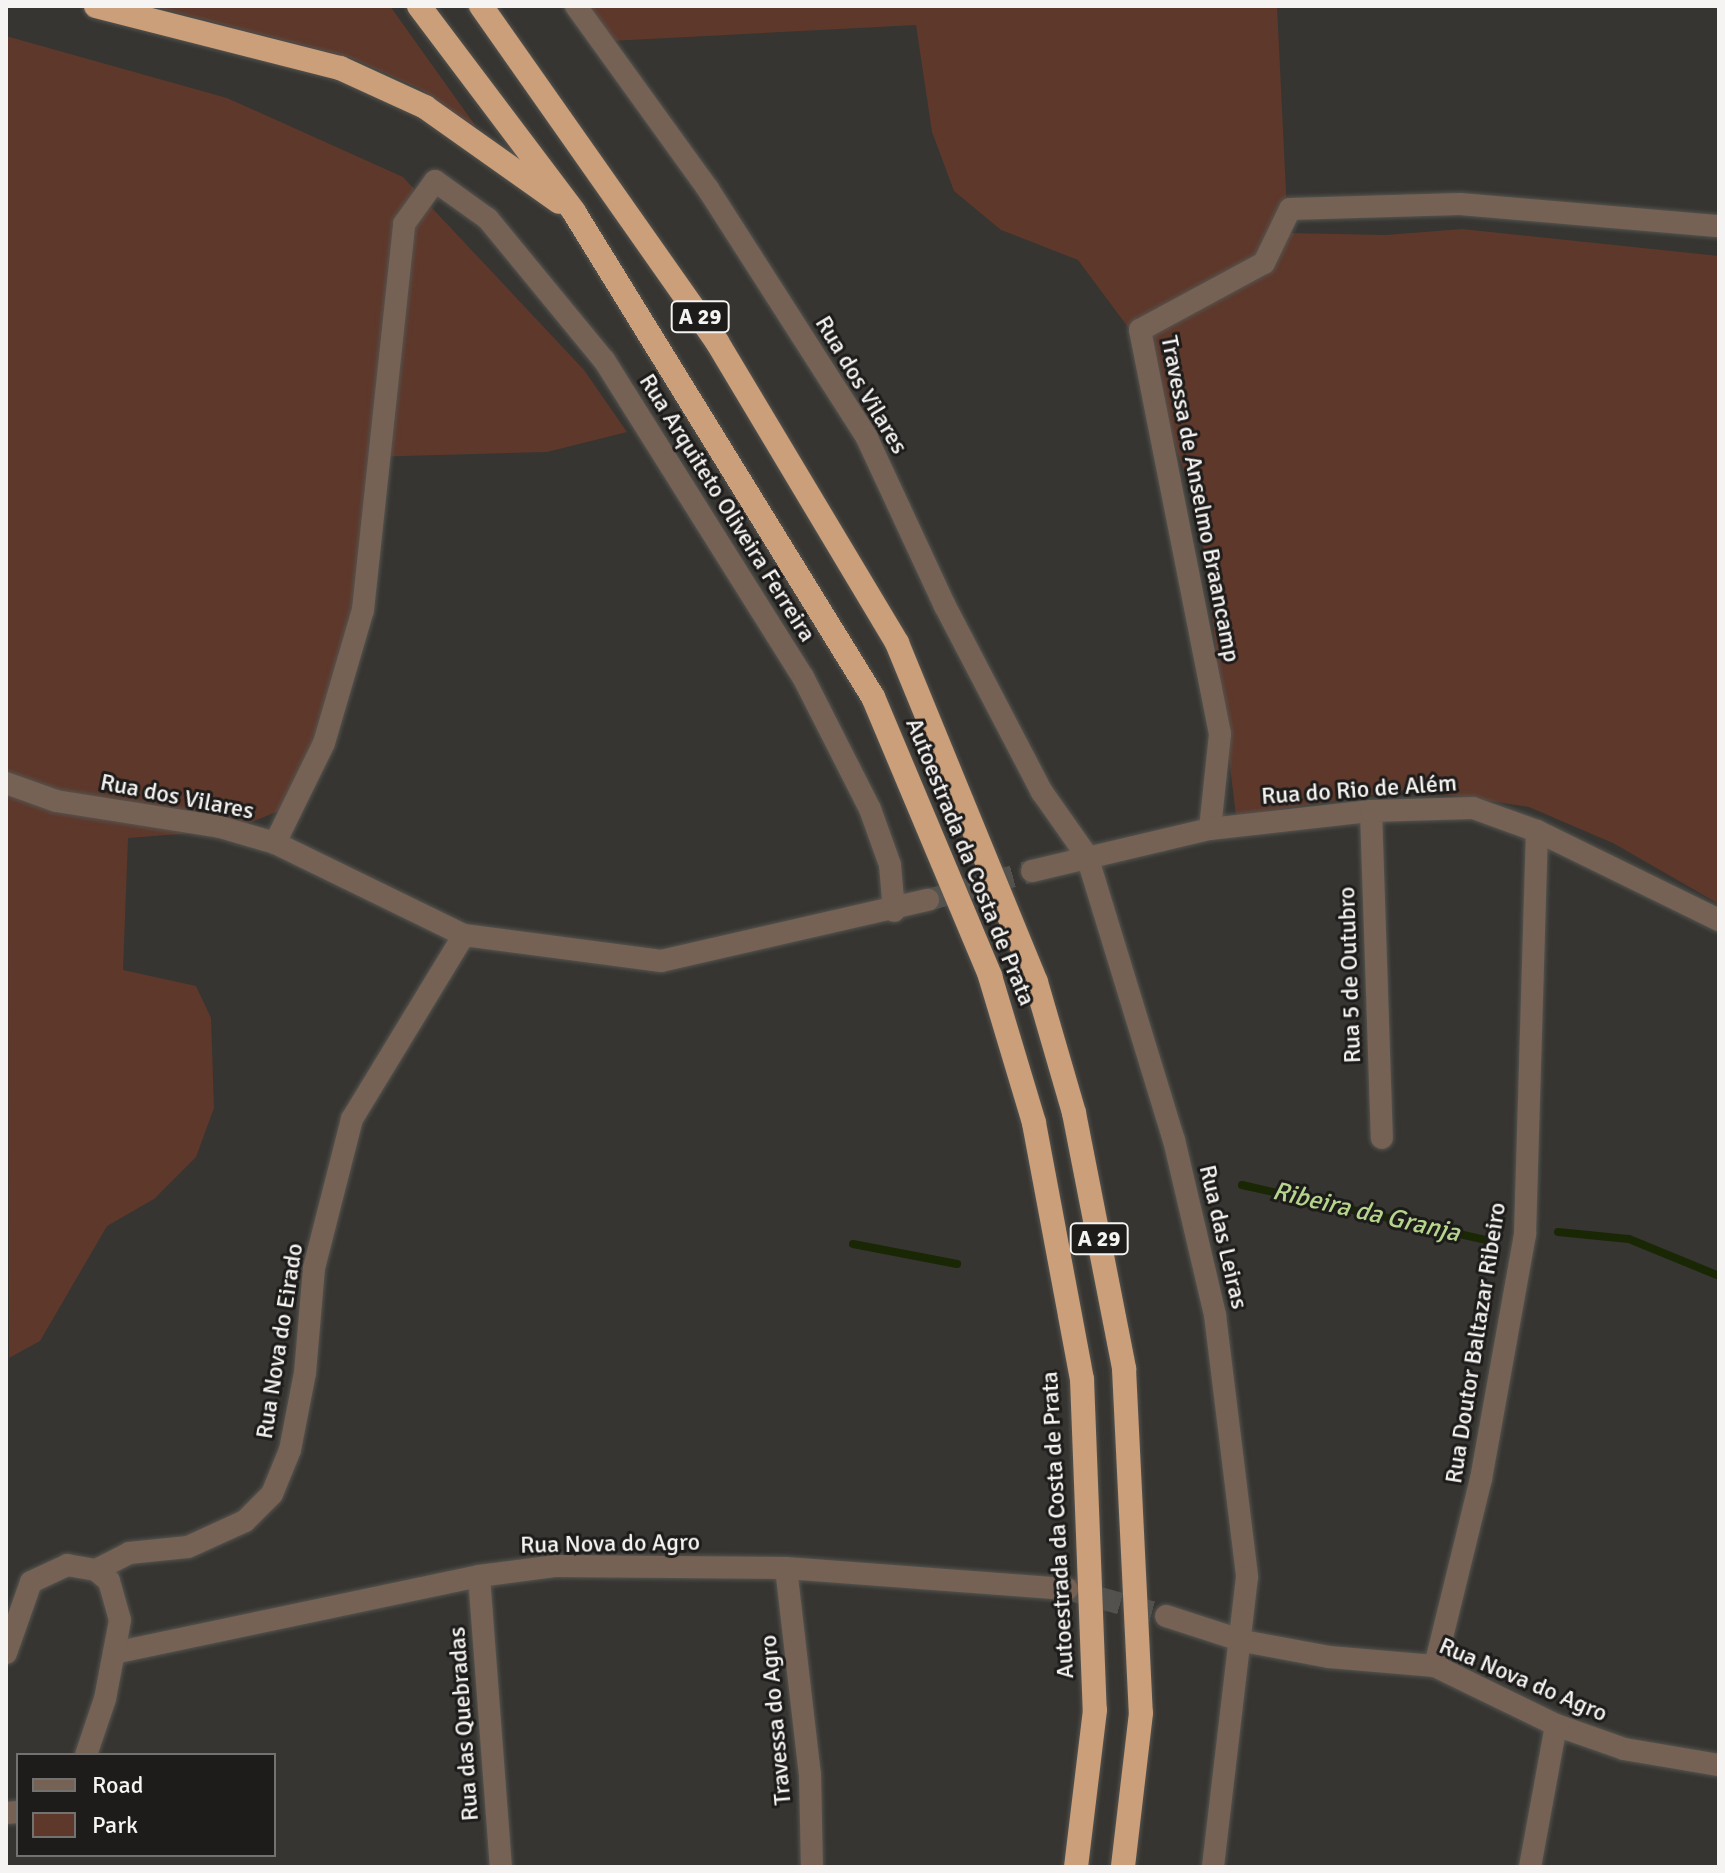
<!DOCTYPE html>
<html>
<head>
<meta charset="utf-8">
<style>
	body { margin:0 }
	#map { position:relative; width:1725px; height:1873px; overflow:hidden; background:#363531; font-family:Signika,sans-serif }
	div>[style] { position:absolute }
	.green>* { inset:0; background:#5e382b }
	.stream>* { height:8px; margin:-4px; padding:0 4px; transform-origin:4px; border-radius:4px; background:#1a2705 }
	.minor-tunnel>* { height:22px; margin-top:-11px; transform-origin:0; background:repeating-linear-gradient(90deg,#53524e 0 22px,transparent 0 33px) }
	.roads { filter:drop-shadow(0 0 2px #555450) drop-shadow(0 0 2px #555450) }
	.minor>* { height:22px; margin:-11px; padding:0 11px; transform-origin:11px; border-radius:11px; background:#756254 }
	.motorway>* { height:24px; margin:-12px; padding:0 12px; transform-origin:12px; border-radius:12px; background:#cb9f7a }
	span { translate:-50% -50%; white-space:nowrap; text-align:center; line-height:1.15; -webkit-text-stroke:6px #1d1c1b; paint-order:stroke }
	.shield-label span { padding:2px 6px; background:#1d1c1b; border:2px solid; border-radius:6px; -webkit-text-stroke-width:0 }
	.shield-label { font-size:22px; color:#f5f4f2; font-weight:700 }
	.street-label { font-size:24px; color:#f5f4f2 }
	.water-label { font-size:26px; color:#b6d58c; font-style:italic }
	.frame { position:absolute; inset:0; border:8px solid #f5f4f2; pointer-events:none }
	.legend { position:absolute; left:16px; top:1753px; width:260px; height:104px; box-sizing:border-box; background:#1d1c1b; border:2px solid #737271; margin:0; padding:10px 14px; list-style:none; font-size:24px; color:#f5f4f2 }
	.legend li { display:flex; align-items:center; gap:16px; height:40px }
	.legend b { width:40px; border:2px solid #737271 }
</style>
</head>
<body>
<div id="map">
	<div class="green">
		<i style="clip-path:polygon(152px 6px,390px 6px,477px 128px,420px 89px,351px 58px)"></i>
		<i style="clip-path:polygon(582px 6px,1277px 6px,1288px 233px,1386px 235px,1462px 229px,1719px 256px,1719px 904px,1613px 843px,1529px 807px,1411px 789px,1236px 816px,1200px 517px,1139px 342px,1078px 260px,1001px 230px,954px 191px,932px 132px,916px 25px,610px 41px)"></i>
		<i style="clip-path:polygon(6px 36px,227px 98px,403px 177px,584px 370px,627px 432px,547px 452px,368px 457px,364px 546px,351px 626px,334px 696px,289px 807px,232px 830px,128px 838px,123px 970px,196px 986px,211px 1018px,214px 1108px,196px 1157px,154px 1199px,107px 1226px,40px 1341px,9px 1358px)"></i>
	</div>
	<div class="stream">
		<i style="left:1242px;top:1185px;width:254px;rotate:12.7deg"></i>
		<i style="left:1558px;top:1232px;width:71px;rotate:5.6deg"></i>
		<i style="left:1629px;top:1239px;width:97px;rotate:22.3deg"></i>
		<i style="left:853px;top:1244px;width:106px;rotate:10.9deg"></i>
	</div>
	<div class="minor-tunnel">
		<i style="left:928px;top:900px;width:108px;rotate:-15.6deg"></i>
		<i style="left:1067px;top:1589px;width:103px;rotate:15.3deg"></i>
	</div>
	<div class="roads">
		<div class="minor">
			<i style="left:576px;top:6px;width:226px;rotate:54.2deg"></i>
			<i style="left:708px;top:189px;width:295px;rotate:57.4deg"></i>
			<i style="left:867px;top:438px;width:185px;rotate:65.1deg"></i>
			<i style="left:945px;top:606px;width:210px;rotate:62.5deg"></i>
			<i style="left:1042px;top:792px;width:78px;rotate:54.9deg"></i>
			<i style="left:1087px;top:856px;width:297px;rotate:73deg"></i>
			<i style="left:1174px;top:1140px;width:180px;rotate:76.8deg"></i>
			<i style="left:1215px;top:1315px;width:264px;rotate:83deg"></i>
			<i style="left:1247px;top:1577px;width:292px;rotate:96.7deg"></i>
			<i style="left:6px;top:783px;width:53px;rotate:19.8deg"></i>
			<i style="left:56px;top:801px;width:166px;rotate:9deg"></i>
			<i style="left:220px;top:827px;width:57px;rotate:16.2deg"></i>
			<i style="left:275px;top:843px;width:210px;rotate:26deg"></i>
			<i style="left:464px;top:935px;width:199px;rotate:7.5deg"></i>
			<i style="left:661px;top:961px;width:274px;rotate:-12.9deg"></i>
			<i style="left:1371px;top:811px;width:327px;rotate:88.1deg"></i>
			<i style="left:1210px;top:829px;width:96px;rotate:-84deg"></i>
			<i style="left:1220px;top:734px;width:412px;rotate:-101.2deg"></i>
			<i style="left:1140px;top:330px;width:141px;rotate:-28.4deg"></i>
			<i style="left:1264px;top:263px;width:60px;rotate:-64.3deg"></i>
			<i style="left:1290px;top:209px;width:170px;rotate:-1.7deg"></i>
			<i style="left:1460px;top:204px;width:260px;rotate:4.9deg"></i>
			<i style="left:275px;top:843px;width:111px;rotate:-63.9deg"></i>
			<i style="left:324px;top:743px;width:139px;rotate:-73.7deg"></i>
			<i style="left:363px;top:610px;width:388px;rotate:-83.9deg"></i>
			<i style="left:404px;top:224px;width:53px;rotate:-54.2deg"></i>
			<i style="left:435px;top:181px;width:65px;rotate:35.6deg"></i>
			<i style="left:488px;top:219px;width:183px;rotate:50.6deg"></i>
			<i style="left:604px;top:360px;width:374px;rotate:57.9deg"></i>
			<i style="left:803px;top:677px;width:148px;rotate:63.1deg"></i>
			<i style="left:870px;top:809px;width:59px;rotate:70.3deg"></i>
			<i style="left:890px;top:865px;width:46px;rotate:85deg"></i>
			<i style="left:1032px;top:871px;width:183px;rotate:-13.3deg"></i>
			<i style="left:1210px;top:829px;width:162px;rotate:-6.4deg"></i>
			<i style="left:1371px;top:811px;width:102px;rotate:-1.7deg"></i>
			<i style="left:1473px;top:808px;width:68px;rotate:19.8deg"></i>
			<i style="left:1537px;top:831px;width:203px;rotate:26.1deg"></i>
			<i style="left:786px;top:1568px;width:207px;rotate:83.4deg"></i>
			<i style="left:810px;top:1774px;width:93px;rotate:88.8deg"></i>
			<i style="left:479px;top:1576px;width:292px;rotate:85.7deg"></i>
			<i style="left:1166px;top:1616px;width:81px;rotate:18deg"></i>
			<i style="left:1243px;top:1641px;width:87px;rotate:10.5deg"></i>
			<i style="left:1329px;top:1657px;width:106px;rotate:4.9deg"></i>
			<i style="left:1435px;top:1666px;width:135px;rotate:26deg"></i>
			<i style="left:1556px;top:1725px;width:72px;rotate:19.4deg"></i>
			<i style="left:1624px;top:1749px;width:96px;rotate:9.6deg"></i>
			<i style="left:6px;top:1653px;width:75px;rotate:-70.6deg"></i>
			<i style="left:31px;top:1582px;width:40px;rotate:-25deg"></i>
			<i style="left:67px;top:1565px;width:29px;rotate:10deg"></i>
			<i style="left:96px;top:1570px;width:37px;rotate:-27deg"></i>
			<i style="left:129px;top:1553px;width:59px;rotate:-5.8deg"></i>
			<i style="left:188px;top:1547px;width:63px;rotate:-24.5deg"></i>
			<i style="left:245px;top:1521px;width:38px;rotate:-45deg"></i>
			<i style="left:272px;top:1494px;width:48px;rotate:-67.8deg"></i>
			<i style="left:290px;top:1450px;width:78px;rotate:-79deg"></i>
			<i style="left:305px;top:1373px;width:105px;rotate:-85.1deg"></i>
			<i style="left:314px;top:1268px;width:154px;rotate:-75.7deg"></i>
			<i style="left:352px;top:1119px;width:215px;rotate:-58.7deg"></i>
			<i style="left:114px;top:1653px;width:373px;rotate:-11.9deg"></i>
			<i style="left:479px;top:1576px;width:78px;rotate:-7.4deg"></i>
			<i style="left:556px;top:1566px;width:230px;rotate:0.5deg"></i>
			<i style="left:786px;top:1568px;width:282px;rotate:4.3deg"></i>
			<i style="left:1435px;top:1666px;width:193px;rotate:-76.2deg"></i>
			<i style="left:1481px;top:1479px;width:249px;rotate:-79.8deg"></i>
			<i style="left:1525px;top:1234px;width:403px;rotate:-88.3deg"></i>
			<i style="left:86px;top:1755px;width:59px;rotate:-71.3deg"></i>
			<i style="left:105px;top:1699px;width:80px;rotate:-79.2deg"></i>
			<i style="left:120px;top:1620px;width:41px;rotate:-105.8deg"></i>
			<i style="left:109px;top:1581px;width:17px;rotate:-140deg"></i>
			<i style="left:6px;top:1813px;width:12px;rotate:-5deg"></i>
			<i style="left:1530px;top:1867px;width:144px;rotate:-79.6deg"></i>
		</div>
		<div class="motorway">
			<i style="left:96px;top:6px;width:252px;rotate:14.3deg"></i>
			<i style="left:340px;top:68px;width:94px;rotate:24.6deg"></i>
			<i style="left:425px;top:107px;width:164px;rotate:35.3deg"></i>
			<i style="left:419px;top:6px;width:258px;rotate:53deg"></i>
			<i style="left:574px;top:212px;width:570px;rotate:58.35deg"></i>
			<i style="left:873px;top:697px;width:303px;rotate:67.2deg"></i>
			<i style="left:990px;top:976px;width:153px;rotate:73.3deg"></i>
			<i style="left:1034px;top:1123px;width:260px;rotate:79.4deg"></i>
			<i style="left:1082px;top:1379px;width:331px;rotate:87.8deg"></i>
			<i style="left:1095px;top:1710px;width:158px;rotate:96.9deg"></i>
			<i style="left:481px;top:6px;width:411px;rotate:54.9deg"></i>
			<i style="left:717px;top:342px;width:351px;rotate:59.1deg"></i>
			<i style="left:897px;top:643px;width:366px;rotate:67.7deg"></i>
			<i style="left:1036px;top:982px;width:136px;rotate:73.8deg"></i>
			<i style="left:1074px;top:1113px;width:261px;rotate:78.9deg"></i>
			<i style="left:1124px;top:1369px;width:344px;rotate:87.2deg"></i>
			<i style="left:1141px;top:1713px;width:155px;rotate:96.7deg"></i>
		</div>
	</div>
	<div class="shield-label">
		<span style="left:700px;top:317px">A 29</span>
		<span style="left:1099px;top:1239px">A 29</span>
	</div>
	<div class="street-label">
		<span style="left:861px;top:385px;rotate:59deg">Rua dos Vilares</span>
		<span style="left:1200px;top:499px;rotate:79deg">Travessa de Anselmo Braancamp</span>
		<span style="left:727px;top:508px;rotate:58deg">Rua Arquiteto Oliveira Ferreira</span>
		<span style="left:1359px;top:790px;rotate:-4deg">Rua do Rio de Além</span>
		<span style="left:177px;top:797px;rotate:11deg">Rua dos Vilares</span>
		<span style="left:970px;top:862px;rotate:68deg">Autoestrada da Costa de Prata</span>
		<span style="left:1350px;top:975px;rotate:-92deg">Rua 5 de Outubro</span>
		<span style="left:1223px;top:1237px;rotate:77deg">Rua das Leiras</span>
		<span style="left:280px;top:1341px;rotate:-81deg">Rua Nova do Eirado</span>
		<span style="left:1476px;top:1343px;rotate:-81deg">Rua Doutor Baltazar Ribeiro</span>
		<span style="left:1058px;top:1525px;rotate:-93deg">Autoestrada da Costa de Prata</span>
		<span style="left:610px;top:1544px;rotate:-1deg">Rua Nova do Agro</span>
		<span style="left:1523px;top:1680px;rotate:23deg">Rua Nova do Agro</span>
		<span style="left:776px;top:1720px;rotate:-95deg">Travessa do Agro</span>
		<span style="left:464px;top:1724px;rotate:-94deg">Rua das Quebradas</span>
	</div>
	<div class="water-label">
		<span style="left:1366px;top:1213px;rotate:13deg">Ribeira da Granja</span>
	</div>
	<div class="frame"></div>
	<ul class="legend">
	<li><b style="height:10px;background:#756254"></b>Road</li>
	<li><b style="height:22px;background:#5e382b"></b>Park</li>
	</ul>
</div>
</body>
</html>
